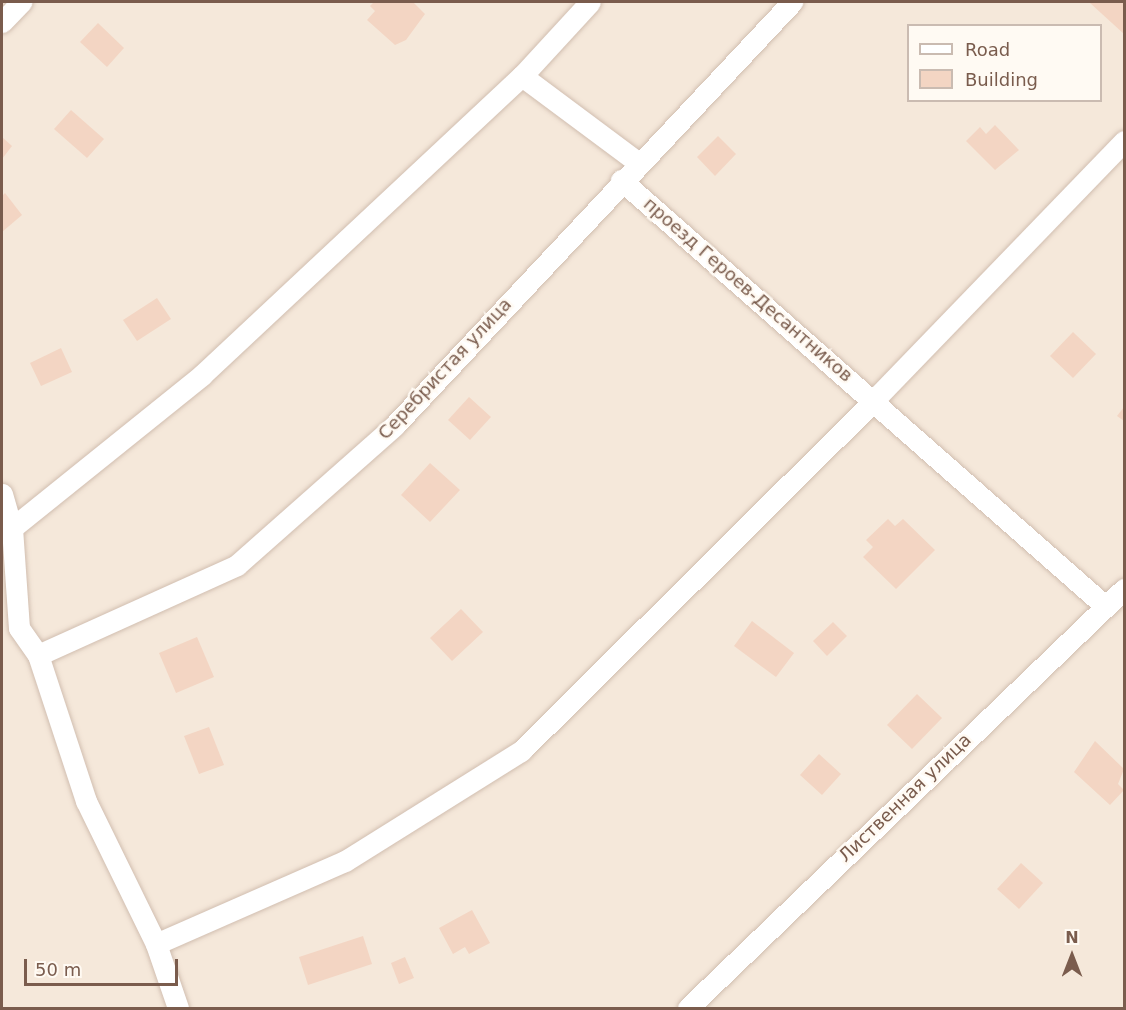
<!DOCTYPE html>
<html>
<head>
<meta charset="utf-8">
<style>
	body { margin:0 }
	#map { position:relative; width:1126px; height:1010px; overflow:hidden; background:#fdf6ec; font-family:"DejaVu Sans",sans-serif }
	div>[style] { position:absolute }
	.residential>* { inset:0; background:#f5e8da }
	.building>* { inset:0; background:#f3d5c3 }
	.roads { filter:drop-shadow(0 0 2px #d1beb0) drop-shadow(0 0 2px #d1beb0) }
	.minor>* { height:21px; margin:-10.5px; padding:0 10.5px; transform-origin:10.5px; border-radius:10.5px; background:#fff }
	span { translate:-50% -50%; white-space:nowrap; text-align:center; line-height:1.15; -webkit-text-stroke:5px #fffaf3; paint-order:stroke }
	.street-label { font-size:18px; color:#7a5c4d }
	.frame { position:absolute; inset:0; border:3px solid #7a5c4d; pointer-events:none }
	.legend { position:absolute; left:907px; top:24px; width:195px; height:78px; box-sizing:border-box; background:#fffaf3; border:2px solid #cabbb1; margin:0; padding:8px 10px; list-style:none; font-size:18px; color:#7a5c4d }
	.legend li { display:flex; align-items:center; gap:12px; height:30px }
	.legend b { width:30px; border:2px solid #cabbb1 }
	.north { position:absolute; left:1042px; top:926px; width:60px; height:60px; -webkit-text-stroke:4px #fffaf3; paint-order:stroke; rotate:0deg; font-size:16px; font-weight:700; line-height:24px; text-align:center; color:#7a5c4d }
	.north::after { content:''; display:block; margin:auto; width:21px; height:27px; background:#7a5c4d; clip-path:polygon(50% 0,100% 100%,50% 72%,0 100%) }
	.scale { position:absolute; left:24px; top:959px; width:154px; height:27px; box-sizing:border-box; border:3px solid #7a5c4d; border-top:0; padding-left:8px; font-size:18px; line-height:21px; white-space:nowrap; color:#7a5c4d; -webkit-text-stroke:4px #fffaf3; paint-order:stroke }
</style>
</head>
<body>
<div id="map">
	<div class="residential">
		<i style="clip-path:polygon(evenodd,2px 2px,1124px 2px,1124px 1008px,2px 1008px,2px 2px,908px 26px,1100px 26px,1100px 100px,908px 100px,908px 26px)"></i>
	</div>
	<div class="building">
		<i style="clip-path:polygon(374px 2px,413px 2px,425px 14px,406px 40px,395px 45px,367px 20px,375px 11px,370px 6px)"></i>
		<i style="clip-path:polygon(1091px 2px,1124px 2px,1124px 34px,1090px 3px)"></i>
		<i style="clip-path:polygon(98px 23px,124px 48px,107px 67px,80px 42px)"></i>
		<i style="clip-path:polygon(71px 110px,104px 139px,87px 158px,54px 129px)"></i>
		<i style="clip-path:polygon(995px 125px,1019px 150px,995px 170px,966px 141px,980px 127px,986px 134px)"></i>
		<i style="clip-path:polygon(718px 136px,736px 154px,715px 176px,697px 157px)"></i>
		<i style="clip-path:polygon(2px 137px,12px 146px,2px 159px)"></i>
		<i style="clip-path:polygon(5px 193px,22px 215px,2px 232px,2px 196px)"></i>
		<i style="clip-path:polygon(157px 298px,171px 319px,137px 341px,123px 320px)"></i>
		<i style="clip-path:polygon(1073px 332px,1096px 354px,1073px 378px,1050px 356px)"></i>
		<i style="clip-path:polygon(61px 348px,72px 372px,41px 386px,30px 363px)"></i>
		<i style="clip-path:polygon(469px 397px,491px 417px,470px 440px,448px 420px)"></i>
		<i style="clip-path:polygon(1124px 407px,1124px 421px,1117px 416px)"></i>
		<i style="clip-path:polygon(430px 463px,460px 490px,430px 522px,401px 495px)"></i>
		<i style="clip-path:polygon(888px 519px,895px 526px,903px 519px,935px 550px,896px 589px,863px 557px,873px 547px,866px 540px)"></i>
		<i style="clip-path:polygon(461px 609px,483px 632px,452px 661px,430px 638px)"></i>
		<i style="clip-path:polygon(752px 621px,794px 653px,776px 677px,734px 646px)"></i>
		<i style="clip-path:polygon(833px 622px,847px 636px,827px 656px,813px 641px)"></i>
		<i style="clip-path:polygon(197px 637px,214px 677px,176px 693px,159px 653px)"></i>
		<i style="clip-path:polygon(917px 694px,942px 718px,912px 749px,887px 725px)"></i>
		<i style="clip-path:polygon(209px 727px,224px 765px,199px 774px,184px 736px)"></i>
		<i style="clip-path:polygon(1095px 741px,1124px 769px,1118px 784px,1124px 790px,1110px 805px,1074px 772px)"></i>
		<i style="clip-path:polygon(819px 754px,841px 774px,822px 795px,800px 775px)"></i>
		<i style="clip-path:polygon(1021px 863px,1043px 883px,1019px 909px,997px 889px)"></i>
		<i style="clip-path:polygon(472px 910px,490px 943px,469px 954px,465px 947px,453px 954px,439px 928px)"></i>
		<i style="clip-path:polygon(363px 936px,372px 964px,308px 985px,299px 957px)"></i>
		<i style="clip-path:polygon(405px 957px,414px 978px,399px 984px,391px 963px)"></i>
	</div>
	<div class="roads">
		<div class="minor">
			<i style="left:2px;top:22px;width:28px;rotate:-46deg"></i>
			<i style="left:522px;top:76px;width:142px;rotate:36.7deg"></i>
			<i style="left:621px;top:180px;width:643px;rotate:41.35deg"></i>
			<i style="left:2px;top:494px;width:35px;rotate:74deg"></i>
			<i style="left:12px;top:528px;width:100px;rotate:86deg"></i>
			<i style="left:19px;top:628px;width:33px;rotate:55deg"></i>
			<i style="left:38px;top:655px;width:154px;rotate:71.8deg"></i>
			<i style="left:86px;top:801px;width:159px;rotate:63.9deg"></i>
			<i style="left:156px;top:944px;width:68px;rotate:71deg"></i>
			<i style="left:12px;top:528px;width:244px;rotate:-38.8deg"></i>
			<i style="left:202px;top:375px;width:438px;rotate:-43.1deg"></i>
			<i style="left:522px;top:76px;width:100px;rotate:-47.4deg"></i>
			<i style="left:38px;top:655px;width:218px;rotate:-24.3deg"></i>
			<i style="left:237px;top:565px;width:210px;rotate:-41.5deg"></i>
			<i style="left:394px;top:426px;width:582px;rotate:-46.81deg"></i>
			<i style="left:156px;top:944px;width:206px;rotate:-23.7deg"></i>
			<i style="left:345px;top:861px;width:208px;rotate:-32deg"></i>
			<i style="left:521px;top:751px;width:498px;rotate:-44.8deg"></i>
			<i style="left:874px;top:400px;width:360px;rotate:-46deg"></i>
			<i style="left:688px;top:1008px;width:605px;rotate:-43.86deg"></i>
		</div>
	</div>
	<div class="street-label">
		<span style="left:748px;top:290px;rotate:41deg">проезд Героев-Десантников</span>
		<span style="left:445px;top:369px;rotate:-47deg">Серебристая улица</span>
		<span style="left:905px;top:798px;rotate:-44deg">Лиственная улица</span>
	</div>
	<div class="frame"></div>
	<ul class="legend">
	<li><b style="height:8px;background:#fff"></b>Road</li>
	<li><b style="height:16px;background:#f3d5c3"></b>Building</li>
	</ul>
	<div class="north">N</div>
	<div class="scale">50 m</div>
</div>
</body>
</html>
